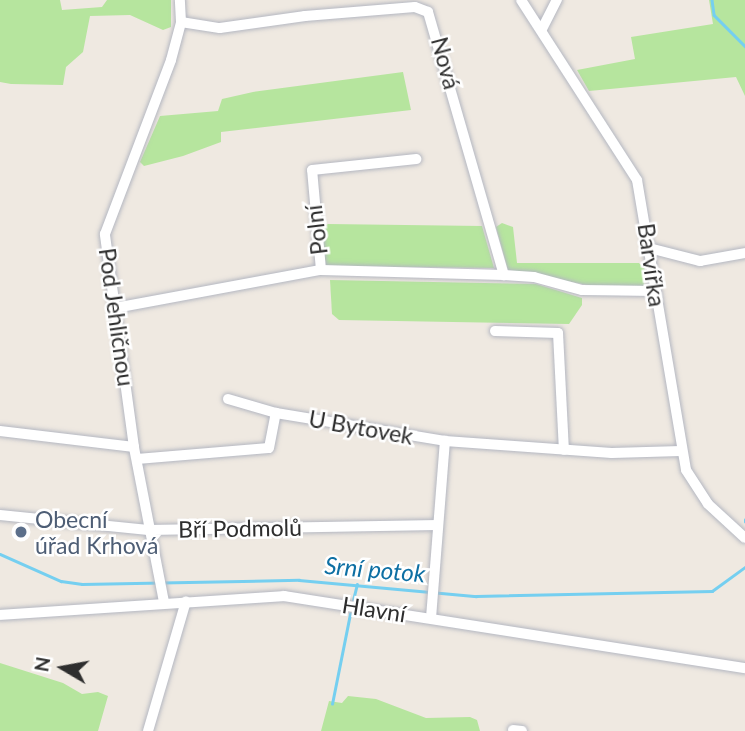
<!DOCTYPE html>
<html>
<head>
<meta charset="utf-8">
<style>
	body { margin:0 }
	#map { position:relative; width:745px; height:731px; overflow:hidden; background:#efe9e1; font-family:Lato,sans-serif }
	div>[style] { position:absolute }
	.green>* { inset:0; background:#b6e59e }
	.stream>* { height:2.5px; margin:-1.25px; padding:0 1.25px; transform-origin:1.25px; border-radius:1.25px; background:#75cff0 }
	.roads { filter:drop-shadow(0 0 2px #b4b7c1) drop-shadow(0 0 2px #b4b7c1) }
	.minor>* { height:10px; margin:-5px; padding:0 5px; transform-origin:5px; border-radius:5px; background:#fff }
	.dots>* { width:19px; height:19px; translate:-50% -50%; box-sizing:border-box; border:4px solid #fff; border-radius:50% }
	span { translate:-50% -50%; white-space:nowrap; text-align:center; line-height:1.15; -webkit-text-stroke:5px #fff; paint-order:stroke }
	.street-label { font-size:23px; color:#2e2e2e }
	.service-label { font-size:23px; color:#4e5e75 }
	.left { translate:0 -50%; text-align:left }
	.water-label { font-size:24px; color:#0d6fa3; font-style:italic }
	.north { position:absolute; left:28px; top:633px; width:70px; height:70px; -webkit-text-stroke:5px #fff; paint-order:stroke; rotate:280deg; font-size:19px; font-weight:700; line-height:28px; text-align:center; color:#2e2e2e }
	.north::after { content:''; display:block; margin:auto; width:24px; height:32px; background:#2e2e2e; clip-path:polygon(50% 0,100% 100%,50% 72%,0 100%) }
</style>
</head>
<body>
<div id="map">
	<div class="green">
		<i style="clip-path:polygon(0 0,60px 0,62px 10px,102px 7px,107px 0,171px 0,171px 27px,163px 30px,130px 15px,90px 16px,83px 52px,66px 67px,63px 85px,11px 84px,0 82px)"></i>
		<i style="clip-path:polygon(709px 0,745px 0,745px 96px,736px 77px,589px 91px,577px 70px,635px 59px,631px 37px,713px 24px)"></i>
		<i style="clip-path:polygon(403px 72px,411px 110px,221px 132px,221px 142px,183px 156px,144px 166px,140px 162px,160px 116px,218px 111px,222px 99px,253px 92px)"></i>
		<i style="clip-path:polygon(502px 223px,513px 227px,517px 263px,639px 263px,645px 269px,644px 286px,593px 286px,508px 270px,496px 227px)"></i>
		<i style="clip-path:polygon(328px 224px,482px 226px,494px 268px,326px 266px,321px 228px)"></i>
		<i style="clip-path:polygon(330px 280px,536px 284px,582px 298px,582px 305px,569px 324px,339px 320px,332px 314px)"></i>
		<i style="clip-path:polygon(0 663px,63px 683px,82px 694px,98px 692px,108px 696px,98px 731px,0 731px)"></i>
		<i style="clip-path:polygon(348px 696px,376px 699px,426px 718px,470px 717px,477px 720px,480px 731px,321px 731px,329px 701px,342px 703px)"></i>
	</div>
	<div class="stream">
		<i style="left:712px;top:0;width:15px;rotate:82deg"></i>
		<i style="left:714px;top:15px;width:44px;rotate:45deg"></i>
		<i style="left:745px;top:522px;width:2px;rotate:-90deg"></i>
		<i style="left:0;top:554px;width:67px;rotate:23.9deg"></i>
		<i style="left:61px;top:581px;width:21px;rotate:8deg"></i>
		<i style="left:82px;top:584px;width:217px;rotate:-1.1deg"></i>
		<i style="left:299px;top:580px;width:178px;rotate:5.2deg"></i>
		<i style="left:476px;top:596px;width:236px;rotate:-1.2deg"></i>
		<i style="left:712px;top:591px;width:41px;rotate:-36deg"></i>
		<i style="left:353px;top:600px;width:16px;rotate:-76deg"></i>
		<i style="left:332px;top:704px;width:92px;rotate:-78.7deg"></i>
	</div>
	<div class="roads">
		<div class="minor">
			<i style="left:521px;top:0;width:214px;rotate:57.2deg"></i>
			<i style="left:637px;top:180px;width:294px;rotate:80.4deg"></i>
			<i style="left:686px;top:470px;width:40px;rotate:57.1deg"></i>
			<i style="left:708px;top:504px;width:50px;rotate:42.6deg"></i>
			<i style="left:181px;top:22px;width:39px;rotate:9deg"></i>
			<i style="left:220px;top:28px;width:86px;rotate:-8deg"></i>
			<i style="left:305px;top:16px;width:110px;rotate:-4.7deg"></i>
			<i style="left:415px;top:7px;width:14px;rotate:21deg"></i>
			<i style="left:428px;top:12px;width:274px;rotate:73.9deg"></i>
			<i style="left:542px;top:29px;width:33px;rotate:-63deg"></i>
			<i style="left:649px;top:248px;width:53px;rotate:14.3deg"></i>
			<i style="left:700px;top:261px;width:46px;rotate:-10.1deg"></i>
			<i style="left:321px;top:270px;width:183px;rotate:1.6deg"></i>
			<i style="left:504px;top:275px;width:30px;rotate:4deg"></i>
			<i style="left:534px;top:277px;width:50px;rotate:15.2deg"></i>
			<i style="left:582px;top:290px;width:73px;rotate:0.8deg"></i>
			<i style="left:115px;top:308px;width:209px;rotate:-10.5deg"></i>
			<i style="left:321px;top:270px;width:100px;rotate:-95.1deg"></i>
			<i style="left:312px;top:170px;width:105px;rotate:-6deg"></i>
			<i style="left:495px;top:331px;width:63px;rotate:1.8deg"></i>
			<i style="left:558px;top:333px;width:117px;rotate:87.1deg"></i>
			<i style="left:228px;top:399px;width:50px;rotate:16.3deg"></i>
			<i style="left:276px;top:413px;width:171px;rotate:9.4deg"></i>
			<i style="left:445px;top:441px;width:167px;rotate:4.1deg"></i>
			<i style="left:612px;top:453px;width:69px;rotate:-1.7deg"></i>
			<i style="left:0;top:431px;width:135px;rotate:6.8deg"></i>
			<i style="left:137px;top:459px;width:132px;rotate:-4.8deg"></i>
			<i style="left:269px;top:448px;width:36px;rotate:-79deg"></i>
			<i style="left:0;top:515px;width:149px;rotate:5.8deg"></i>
			<i style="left:148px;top:530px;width:290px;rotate:-1deg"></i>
			<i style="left:164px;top:602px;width:158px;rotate:-101deg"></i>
			<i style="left:134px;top:447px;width:215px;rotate:-97.8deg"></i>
			<i style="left:105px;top:234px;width:186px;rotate:-69.2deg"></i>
			<i style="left:171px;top:60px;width:39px;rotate:-75deg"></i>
			<i style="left:181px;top:22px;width:22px;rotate:-93deg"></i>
			<i style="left:0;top:615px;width:285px;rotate:-3.8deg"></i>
			<i style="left:284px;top:596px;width:467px;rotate:8.9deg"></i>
			<i style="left:431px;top:618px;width:178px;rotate:-85.5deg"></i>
			<i style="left:513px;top:730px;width:9px;rotate:6deg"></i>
			<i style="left:148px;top:731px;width:135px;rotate:-73.7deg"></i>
		</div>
	</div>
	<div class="dots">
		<i style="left:21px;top:532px;background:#5c6f8a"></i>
	</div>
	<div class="street-label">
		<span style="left:446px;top:63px;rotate:75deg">Nová</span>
		<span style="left:316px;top:230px;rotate:-97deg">Polní</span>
		<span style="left:652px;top:265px;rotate:82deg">Barvířka</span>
		<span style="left:117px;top:317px;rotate:82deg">Pod Jehličnou</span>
		<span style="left:361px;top:427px;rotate:10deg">U Bytovek</span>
		<span style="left:240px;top:528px;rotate:-1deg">Bří Podmolů</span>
		<span style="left:374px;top:609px;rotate:9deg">Hlavní</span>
	</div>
	<div class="service-label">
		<span class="left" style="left:35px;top:532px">Obecní<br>úřad Krhová</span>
	</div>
	<div class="water-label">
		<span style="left:375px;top:569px;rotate:5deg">Srní potok</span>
	</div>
	<div class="north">N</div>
</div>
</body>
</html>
